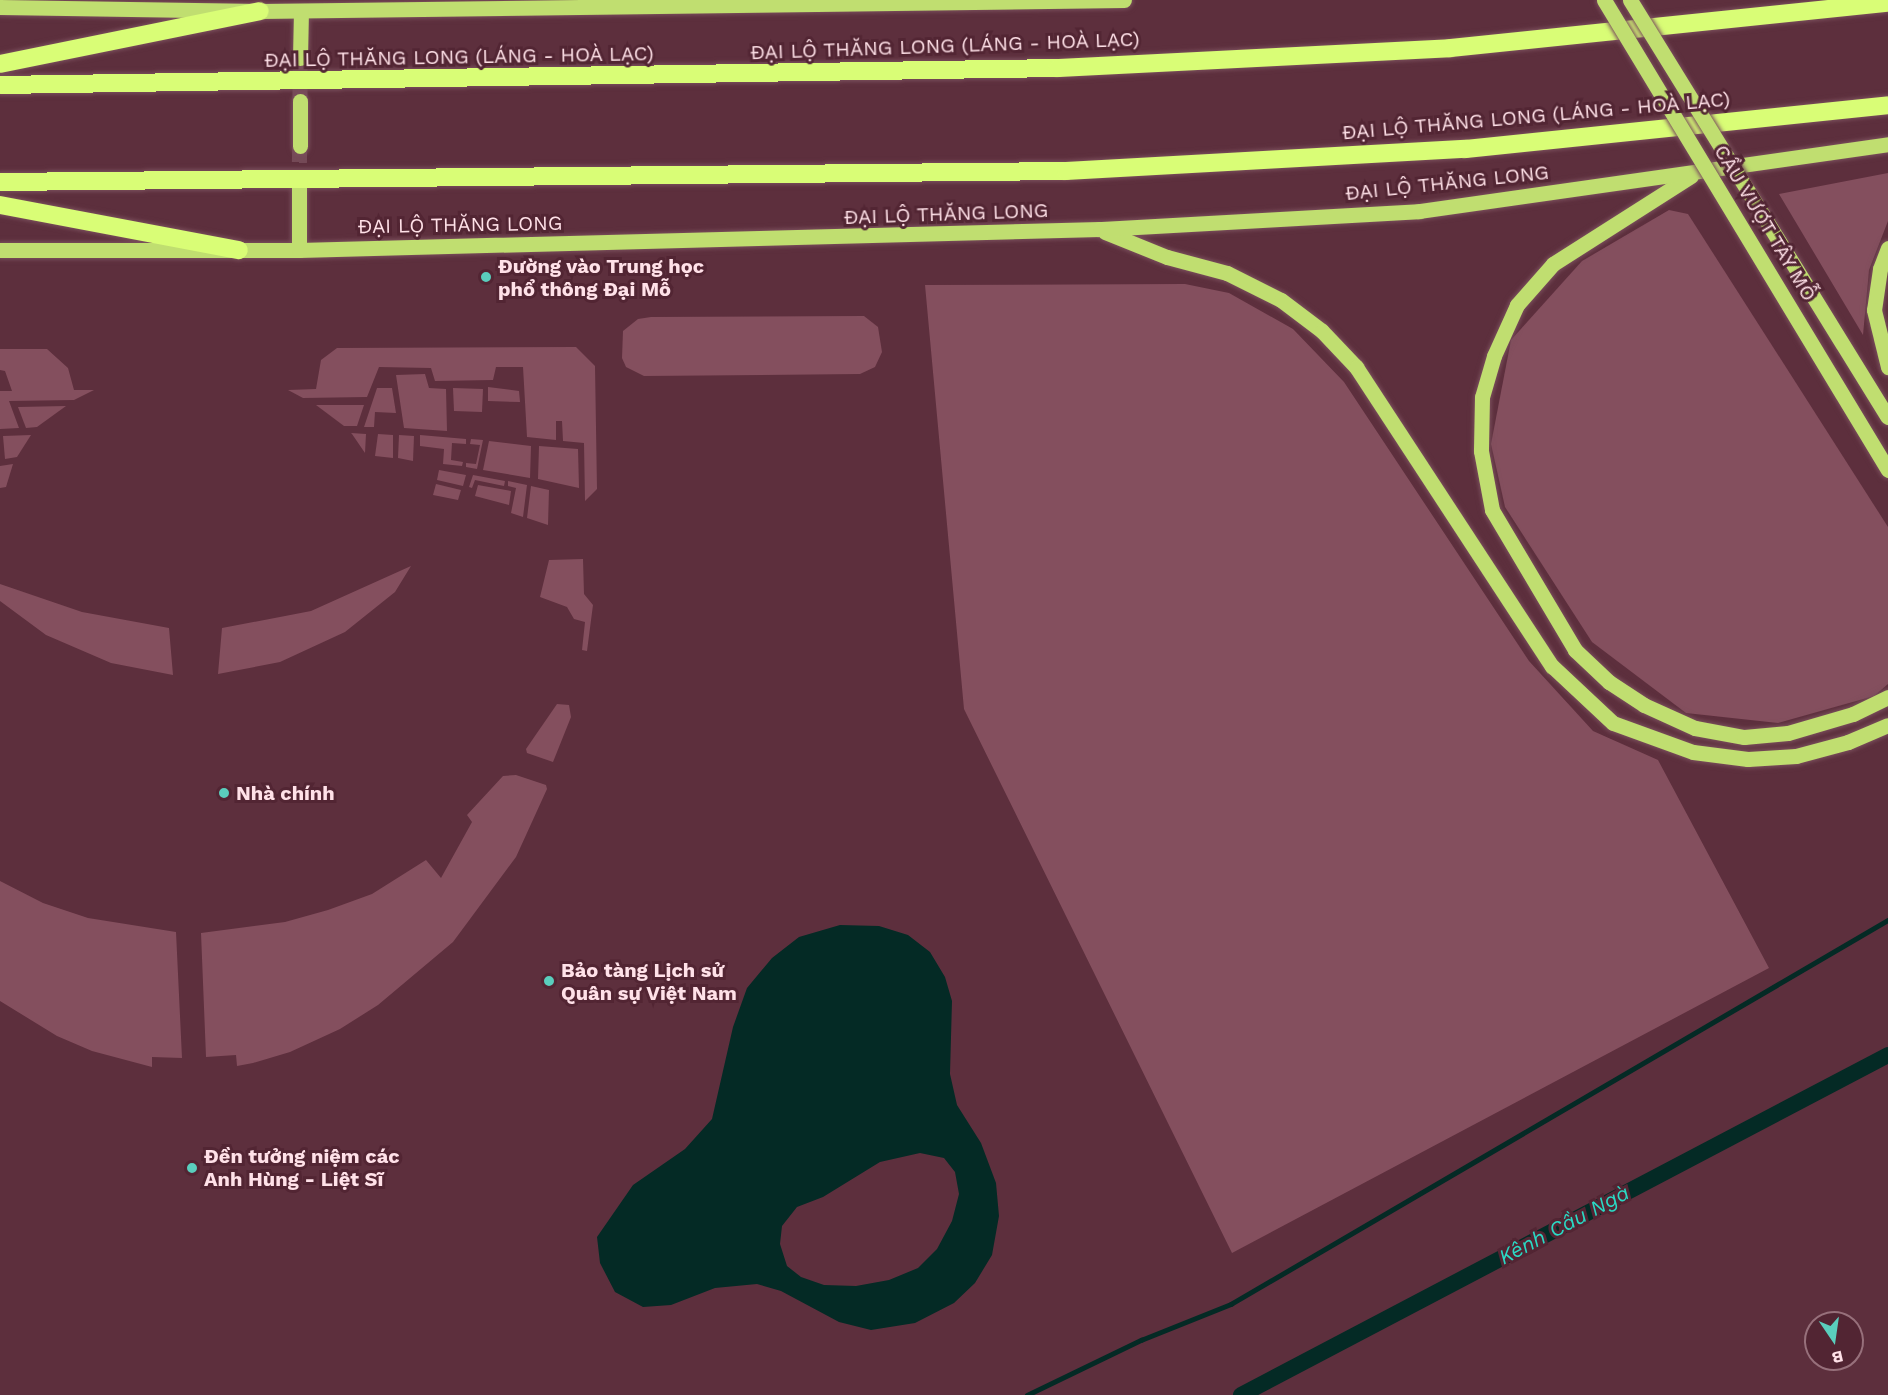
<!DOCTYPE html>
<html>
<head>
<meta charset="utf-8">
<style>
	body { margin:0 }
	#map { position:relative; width:1888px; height:1395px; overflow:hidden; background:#5d2f3d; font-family:"Work Sans",sans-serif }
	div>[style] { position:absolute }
	.green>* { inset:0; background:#844f5e }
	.water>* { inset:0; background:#042a25 }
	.stream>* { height:4.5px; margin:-2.25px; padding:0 2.25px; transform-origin:2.25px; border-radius:2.25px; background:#042a25 }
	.canal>* { height:16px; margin:-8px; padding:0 8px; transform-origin:8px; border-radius:8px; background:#042a25 }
	.primary-tunnel>* { height:15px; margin-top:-7.5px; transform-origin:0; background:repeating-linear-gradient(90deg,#754a57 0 15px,transparent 0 23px) }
	.roads { filter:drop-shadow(0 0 2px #7a4f5c) drop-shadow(0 0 2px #7a4f5c) }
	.primary>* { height:15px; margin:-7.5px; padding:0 7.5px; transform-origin:7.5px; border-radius:7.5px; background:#c0de70 }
	.motorway>* { height:18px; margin:-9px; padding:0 9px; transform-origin:9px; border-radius:9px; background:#d9fd76 }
	.bridges { filter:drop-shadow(0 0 2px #7a4f5c) drop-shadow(0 0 2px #7a4f5c) }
	.primary-bridge>* { height:15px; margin:-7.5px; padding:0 7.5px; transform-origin:7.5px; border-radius:7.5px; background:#c0de70 }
	.dots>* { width:16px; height:16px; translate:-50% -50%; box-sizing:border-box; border:3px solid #522533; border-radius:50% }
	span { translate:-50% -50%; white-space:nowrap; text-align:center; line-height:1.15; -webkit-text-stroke:6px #522533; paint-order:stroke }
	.street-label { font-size:20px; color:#ffe1e8 }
	.poi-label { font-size:20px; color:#ffe1e8; font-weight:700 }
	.left { translate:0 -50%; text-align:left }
	.water-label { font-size:21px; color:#2adac5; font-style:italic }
	.north { position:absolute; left:1804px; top:1311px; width:60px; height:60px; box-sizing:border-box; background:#522533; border:2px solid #97707b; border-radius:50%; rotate:167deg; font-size:16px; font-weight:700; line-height:24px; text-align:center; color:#ffe1e8 }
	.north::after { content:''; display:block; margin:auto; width:21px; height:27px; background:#5acebd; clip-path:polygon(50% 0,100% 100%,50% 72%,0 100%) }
</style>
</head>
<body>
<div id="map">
	<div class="green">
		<i style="clip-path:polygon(1888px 173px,1888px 221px,1869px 270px,1863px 335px,1779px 194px)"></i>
		<i style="clip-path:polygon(1669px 210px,1688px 214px,1888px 527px,1888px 684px,1874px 696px,1778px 723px,1686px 713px,1592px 642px,1505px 507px,1491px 444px,1511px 340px,1582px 261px)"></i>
		<i style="clip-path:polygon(1185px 284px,1229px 293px,1293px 329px,1344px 382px,1529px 661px,1593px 731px,1658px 760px,1769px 968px,1232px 1253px,964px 709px,925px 285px)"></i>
		<i style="clip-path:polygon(864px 316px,878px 327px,882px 352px,875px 367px,860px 374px,644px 376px,626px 367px,622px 358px,623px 331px,638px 319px,651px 317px)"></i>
		<i style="clip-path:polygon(576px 347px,595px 366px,597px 489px,585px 501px,584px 443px,563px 441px,562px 421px,556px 421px,556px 440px,527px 437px,523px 367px,496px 367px,493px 380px,435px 381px,431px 368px,379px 367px,367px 397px,303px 398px,288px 390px,316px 389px,321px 360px,337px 348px)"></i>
		<i style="clip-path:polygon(0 349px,47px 349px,68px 368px,74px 390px,94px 390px,74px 400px,9px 401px,19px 428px,0 429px,0 391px,12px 391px,5px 371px,0 370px)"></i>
		<i style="clip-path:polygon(425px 374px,429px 388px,446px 389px,447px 431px,404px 428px,396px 375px)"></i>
		<i style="clip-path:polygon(488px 387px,519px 391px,520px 402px,488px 401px)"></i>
		<i style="clip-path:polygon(377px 388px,392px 388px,396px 413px,375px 412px,374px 427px,364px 427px)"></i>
		<i style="clip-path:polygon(453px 388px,483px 389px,482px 412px,454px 411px)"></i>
		<i style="clip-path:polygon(316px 405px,364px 405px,357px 426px,344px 426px)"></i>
		<i style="clip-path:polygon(66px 406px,37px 427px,26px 428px,18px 407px)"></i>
		<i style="clip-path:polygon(351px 433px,366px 434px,365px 453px,352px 434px)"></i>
		<i style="clip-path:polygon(378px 434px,393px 435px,393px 458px,375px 456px)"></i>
		<i style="clip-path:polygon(31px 435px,17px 457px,5px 459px,3px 436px)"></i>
		<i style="clip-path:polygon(399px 435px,414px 436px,413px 461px,398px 458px)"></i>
		<i style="clip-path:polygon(420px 435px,466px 439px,466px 444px,452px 443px,451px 460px,463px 462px,462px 466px,443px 464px,444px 449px,420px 446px)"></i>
		<i style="clip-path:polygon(471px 439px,483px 440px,477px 469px,466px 467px,466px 463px,476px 464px,480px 445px,470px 444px)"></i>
		<i style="clip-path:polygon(489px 441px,531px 446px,530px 478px,483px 470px)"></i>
		<i style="clip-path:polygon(539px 446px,578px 449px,579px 488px,538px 479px)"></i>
		<i style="clip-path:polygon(13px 464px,6px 487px,0 488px,0 466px)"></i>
		<i style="clip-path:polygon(439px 470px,466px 475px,463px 486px,437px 480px)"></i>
		<i style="clip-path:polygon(473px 475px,505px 481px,504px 486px,475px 480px,472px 488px,469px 487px)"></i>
		<i style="clip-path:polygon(508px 481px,527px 485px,523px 517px,511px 513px,516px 488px,508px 486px)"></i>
		<i style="clip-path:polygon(436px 484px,461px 490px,458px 500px,433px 495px)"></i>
		<i style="clip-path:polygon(478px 485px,511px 491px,509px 505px,475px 496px)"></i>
		<i style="clip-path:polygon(531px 486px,549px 490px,548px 525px,527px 518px)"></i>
		<i style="clip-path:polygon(583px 559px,584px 594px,593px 605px,587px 651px,582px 650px,585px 622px,574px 619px,567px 607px,540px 597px,549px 560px)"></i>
		<i style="clip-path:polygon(411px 566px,395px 592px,345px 632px,280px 662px,218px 674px,222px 628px,311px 611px)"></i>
		<i style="clip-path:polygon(0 584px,82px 612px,169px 628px,173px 675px,111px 663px,46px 635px,0 601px)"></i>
		<i style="clip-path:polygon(557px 704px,569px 705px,571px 717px,553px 762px,527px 753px,526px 749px)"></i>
		<i style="clip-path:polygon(516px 775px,546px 785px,547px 789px,516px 857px,453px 942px,378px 1005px,340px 1029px,290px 1052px,253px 1063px,237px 1066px,236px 1055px,206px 1057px,201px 933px,285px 922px,328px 910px,372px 894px,426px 860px,441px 878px,472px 822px,467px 815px,503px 776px)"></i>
		<i style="clip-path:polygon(0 881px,43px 903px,88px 918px,176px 932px,182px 1058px,152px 1057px,152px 1067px,92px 1051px,57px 1036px,0 1001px)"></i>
	</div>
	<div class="water">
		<i style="clip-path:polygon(evenodd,840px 925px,879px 926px,908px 935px,930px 952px,945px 977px,952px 1001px,950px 1074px,957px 1105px,981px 1143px,996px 1183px,999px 1216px,992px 1255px,975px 1283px,954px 1303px,915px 1323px,871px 1330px,839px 1322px,781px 1291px,757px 1284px,715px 1288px,671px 1305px,643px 1307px,615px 1292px,600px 1263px,597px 1237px,633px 1185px,685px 1149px,712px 1119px,733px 1027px,747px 988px,772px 958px,799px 937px,840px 925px,920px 1153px,944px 1158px,955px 1172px,959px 1194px,952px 1221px,937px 1249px,918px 1268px,889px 1280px,856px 1286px,824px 1285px,801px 1277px,787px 1266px,780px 1244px,782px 1226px,797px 1207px,823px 1197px,880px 1162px,920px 1153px)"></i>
	</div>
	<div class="stream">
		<i style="left:1027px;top:1395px;width:127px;rotate:-25.8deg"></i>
		<i style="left:1141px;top:1340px;width:97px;rotate:-21.8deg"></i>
		<i style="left:1231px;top:1304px;width:761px;rotate:-30.31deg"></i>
	</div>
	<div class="canal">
		<i style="left:1241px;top:1395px;width:731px;rotate:-27.72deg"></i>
	</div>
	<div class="primary-tunnel">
		<i style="left:300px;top:101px;width:43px;rotate:-90deg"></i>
		<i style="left:299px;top:185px;width:39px;rotate:-89deg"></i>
	</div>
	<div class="roads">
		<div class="primary">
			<i style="left:0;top:7px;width:260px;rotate:0.9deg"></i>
			<i style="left:260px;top:11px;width:864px;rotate:-0.73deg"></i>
			<i style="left:300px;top:58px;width:47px;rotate:-88.8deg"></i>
			<i style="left:300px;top:146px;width:45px;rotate:-90deg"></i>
			<i style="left:1691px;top:176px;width:164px;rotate:147.5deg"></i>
			<i style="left:1553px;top:264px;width:55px;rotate:131.3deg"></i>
			<i style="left:1517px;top:305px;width:56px;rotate:114.3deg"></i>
			<i style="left:1494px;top:356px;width:43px;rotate:106.3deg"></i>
			<i style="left:1482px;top:397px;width:54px;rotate:91.1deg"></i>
			<i style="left:1481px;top:451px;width:60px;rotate:79.4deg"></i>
			<i style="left:1492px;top:510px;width:163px;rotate:59.3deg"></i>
			<i style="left:1575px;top:650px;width:47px;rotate:43.3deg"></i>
			<i style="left:1609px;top:682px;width:42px;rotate:33.3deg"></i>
			<i style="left:1644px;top:705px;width:56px;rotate:24.3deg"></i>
			<i style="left:1695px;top:728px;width:50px;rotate:10.4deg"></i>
			<i style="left:1744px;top:737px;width:44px;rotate:-5.2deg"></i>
			<i style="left:1788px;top:733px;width:68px;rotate:-16.3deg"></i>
			<i style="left:1853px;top:714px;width:39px;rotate:-26deg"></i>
			<i style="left:1105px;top:232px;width:67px;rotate:22deg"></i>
			<i style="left:1167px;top:257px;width:62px;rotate:14.9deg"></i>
			<i style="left:1227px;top:273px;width:60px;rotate:26.6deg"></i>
			<i style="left:1281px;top:300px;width:51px;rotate:37.1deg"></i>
			<i style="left:1322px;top:331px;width:50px;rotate:46.6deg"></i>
			<i style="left:1356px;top:367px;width:358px;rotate:56.8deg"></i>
			<i style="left:1552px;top:666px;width:83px;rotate:43.1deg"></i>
			<i style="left:1613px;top:723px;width:85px;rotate:19.9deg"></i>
			<i style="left:1693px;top:752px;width:55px;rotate:7.3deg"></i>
			<i style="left:1748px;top:759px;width:48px;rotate:-3.6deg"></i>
			<i style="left:1796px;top:756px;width:54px;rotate:-15.1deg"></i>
			<i style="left:1848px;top:742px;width:43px;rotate:-23deg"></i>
			<i style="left:1888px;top:248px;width:22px;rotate:111deg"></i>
			<i style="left:1880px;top:269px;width:41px;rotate:98.3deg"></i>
			<i style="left:1874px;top:310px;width:59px;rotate:76.2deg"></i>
			<i style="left:0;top:250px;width:299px"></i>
			<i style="left:299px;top:250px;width:801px;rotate:-1.5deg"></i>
			<i style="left:1100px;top:229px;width:320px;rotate:-3.2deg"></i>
			<i style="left:1419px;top:211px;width:474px;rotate:-8.1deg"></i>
			<i style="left:299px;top:250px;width:65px;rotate:-90deg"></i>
		</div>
		<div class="motorway">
			<i style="left:0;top:64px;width:265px;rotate:-11.5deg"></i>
			<i style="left:0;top:85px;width:1058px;rotate:-0.92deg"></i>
			<i style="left:1058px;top:68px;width:393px;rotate:-2.9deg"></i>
			<i style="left:1450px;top:48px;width:440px;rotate:-5.9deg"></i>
			<i style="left:0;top:182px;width:1066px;rotate:-0.59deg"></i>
			<i style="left:1066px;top:171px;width:400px;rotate:-3.2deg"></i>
			<i style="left:1465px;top:149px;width:425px;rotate:-5.9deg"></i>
			<i style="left:0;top:205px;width:243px;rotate:10.7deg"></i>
		</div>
	</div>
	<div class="bridges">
		<div class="primary-bridge">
			<i style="left:1604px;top:0;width:549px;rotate:58.86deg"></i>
			<i style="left:1630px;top:0;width:490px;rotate:58.3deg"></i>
		</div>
	</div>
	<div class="dots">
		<i style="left:486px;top:277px;background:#5acebd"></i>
		<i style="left:224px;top:793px;background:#5acebd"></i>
		<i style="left:549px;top:981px;background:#5acebd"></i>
		<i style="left:192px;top:1168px;background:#5acebd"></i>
	</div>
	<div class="street-label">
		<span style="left:945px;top:46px;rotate:-2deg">ĐẠI LỘ THĂNG LONG (LÁNG - HOÀ LẠC)</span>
		<span style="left:459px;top:57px;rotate:-1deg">ĐẠI LỘ THĂNG LONG (LÁNG - HOÀ LẠC)</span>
		<span style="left:1536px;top:116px;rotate:-5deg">ĐẠI LỘ THĂNG LONG (LÁNG - HOÀ LẠC)</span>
		<span style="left:1447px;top:183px;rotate:-6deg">ĐẠI LỘ THĂNG LONG</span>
		<span style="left:946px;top:214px;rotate:-2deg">ĐẠI LỘ THĂNG LONG</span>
		<span style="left:1765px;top:223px;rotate:59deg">CẦU VƯỢT TÂY MỖ</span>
		<span style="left:460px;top:225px;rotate:-1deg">ĐẠI LỘ THĂNG LONG</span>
	</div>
	<div class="poi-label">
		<span class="left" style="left:498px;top:278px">Đường vào Trung học<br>phổ thông Đại Mỗ</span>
		<span class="left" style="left:236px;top:793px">Nhà chính</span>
		<span class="left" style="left:561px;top:982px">Bảo tàng Lịch sử<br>Quân sự Việt Nam</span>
		<span class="left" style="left:204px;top:1168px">Đền tưởng niệm các<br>Anh Hùng - Liệt Sĩ</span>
	</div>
	<div class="water-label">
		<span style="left:1564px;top:1225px;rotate:-28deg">Kênh Cầu Ngà</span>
	</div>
	<div class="north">B</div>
</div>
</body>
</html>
